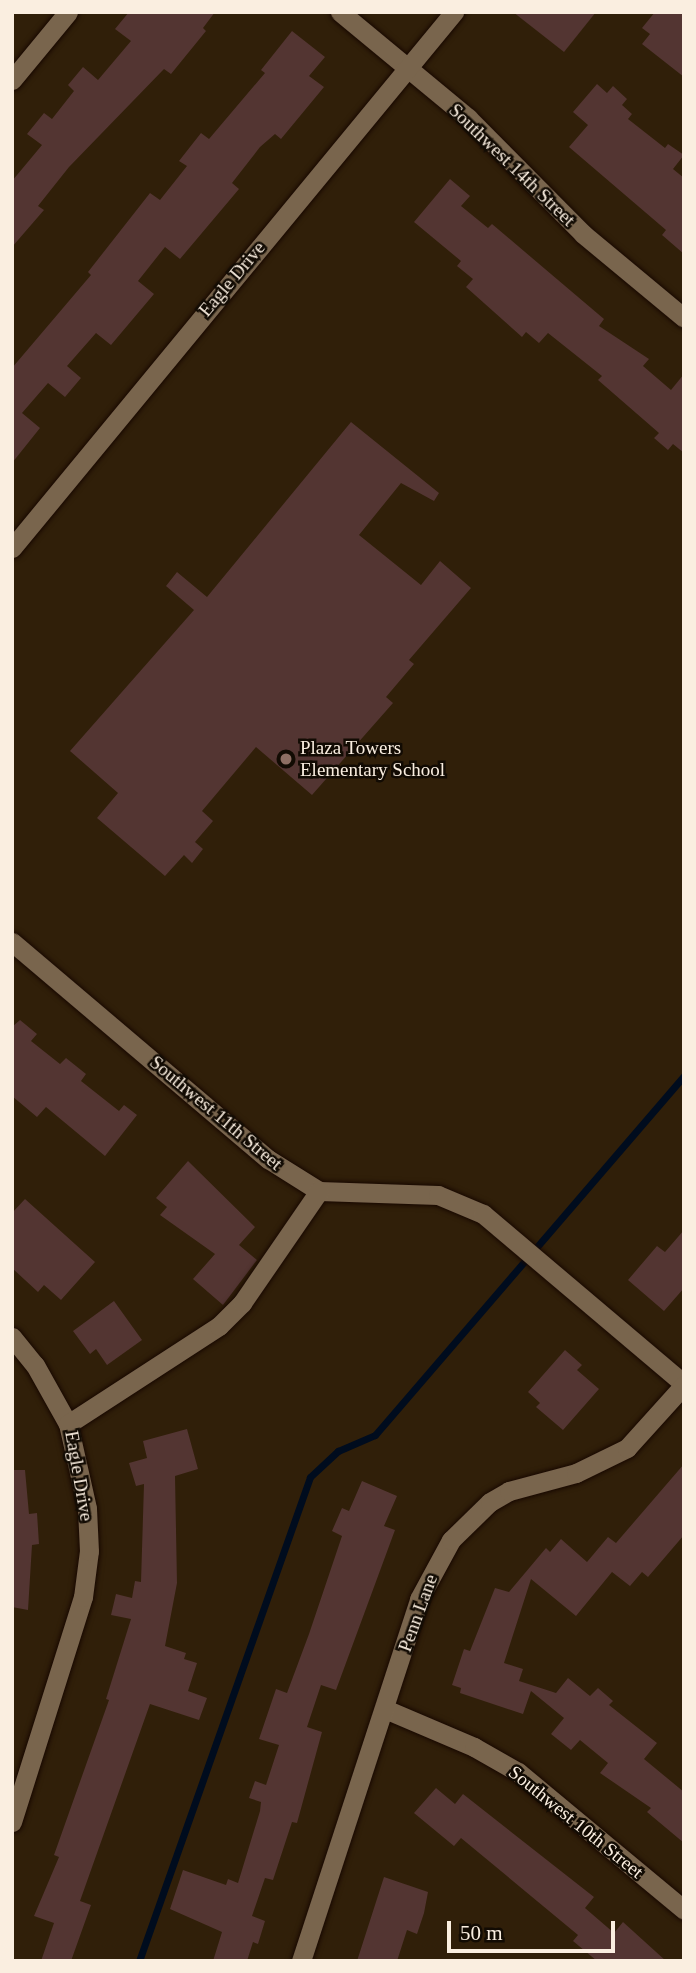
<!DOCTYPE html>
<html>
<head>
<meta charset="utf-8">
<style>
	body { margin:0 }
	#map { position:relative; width:696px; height:1973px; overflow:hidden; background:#301f09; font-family:Georgia,serif }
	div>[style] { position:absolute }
	.stream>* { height:7px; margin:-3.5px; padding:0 3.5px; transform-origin:3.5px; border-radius:3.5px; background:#000c1e }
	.building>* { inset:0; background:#533532 }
	.roads { filter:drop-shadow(0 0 2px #180800) drop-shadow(0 0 2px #180800) }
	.minor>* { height:19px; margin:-9.5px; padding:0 9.5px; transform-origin:9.5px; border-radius:9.5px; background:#79654d }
	.dots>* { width:19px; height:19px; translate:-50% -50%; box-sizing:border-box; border:4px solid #120b03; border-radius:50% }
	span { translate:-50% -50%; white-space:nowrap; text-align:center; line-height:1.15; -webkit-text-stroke:5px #120b03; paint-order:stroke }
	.street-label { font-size:19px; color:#faeee0 }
	.poi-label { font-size:19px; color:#faeee0 }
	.left { translate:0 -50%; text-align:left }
	.frame { position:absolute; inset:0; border:14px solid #faeee0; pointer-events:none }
	.scale { position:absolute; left:447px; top:1921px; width:168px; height:32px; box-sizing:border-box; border:4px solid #faeee0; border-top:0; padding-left:9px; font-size:21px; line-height:24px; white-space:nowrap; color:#faeee0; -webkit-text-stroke:5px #120b03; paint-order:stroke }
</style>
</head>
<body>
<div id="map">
	<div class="stream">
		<i style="left:139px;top:1961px;width:513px;rotate:-70.54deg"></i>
		<i style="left:310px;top:1477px;width:38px;rotate:-43deg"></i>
		<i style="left:338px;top:1451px;width:40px;rotate:-23.4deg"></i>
		<i style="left:375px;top:1435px;width:474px;rotate:-49.3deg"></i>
	</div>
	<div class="building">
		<i style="clip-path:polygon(129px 12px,215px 12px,203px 28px,206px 31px,171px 74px,164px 69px,69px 167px,38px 206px,44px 210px,12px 247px,12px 181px,42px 145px,27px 134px,44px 113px,52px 119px,74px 91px,68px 85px,83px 67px,98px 80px,131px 41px,115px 29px)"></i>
		<i style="clip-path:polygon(513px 12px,596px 12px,564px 52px)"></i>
		<i style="clip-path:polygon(655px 12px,684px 12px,684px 77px,642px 44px,650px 34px,642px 28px)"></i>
		<i style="clip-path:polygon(292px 31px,325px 57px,309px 76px,324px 87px,281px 139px,275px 134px,260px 147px,232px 183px,239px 189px,180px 259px,165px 247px,138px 281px,154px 294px,111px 345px,96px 333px,67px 366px,81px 378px,65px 397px,48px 383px,22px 413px,40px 428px,12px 463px,12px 368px,91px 275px,88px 272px,150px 193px,160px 200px,187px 166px,179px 161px,201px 133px,209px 139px,265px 73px,261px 70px)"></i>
		<i style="clip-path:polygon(597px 84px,607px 93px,613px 86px,627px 99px,622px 105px,632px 114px,628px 119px,665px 148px,668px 144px,684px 155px,673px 169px,684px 178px,684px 254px,662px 235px,666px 230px,569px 147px,588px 125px,573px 112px)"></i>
		<i style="clip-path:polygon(450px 179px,470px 196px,461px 206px,488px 228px,492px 224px,604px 319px,599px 326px,649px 359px,643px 366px,671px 390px,684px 374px,684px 453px,673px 444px,668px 450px,654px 438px,659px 433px,598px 380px,602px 376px,548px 333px,539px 343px,526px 332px,522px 337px,466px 287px,473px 279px,457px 266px,461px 261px,414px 222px)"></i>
		<i style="clip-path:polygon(351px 422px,439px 493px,434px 501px,401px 483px,359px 535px,421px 585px,440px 561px,471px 588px,409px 660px,414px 664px,386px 697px,393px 703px,312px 795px,256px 747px,202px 811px,213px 821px,195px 842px,203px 849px,192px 863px,184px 855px,165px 876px,97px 818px,118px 793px,70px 751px,194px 610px,166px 586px,177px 572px,207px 597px)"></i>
		<i style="clip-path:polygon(20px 1020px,37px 1034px,31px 1041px,60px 1064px,66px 1058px,86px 1074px,81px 1081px,119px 1111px,124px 1105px,137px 1115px,105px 1156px,46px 1107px,37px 1117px,12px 1096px,12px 1027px)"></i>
		<i style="clip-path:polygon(188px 1161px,255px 1227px,239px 1245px,257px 1260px,223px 1305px,193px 1279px,215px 1254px,160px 1215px,167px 1207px,156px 1198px)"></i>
		<i style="clip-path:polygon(25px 1199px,95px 1262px,61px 1300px,44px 1285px,38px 1292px,12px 1268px,12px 1213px)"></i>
		<i style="clip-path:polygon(684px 1230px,684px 1288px,664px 1311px,628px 1280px,657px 1246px,665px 1252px)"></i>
		<i style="clip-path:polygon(114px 1301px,142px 1340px,107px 1365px,96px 1349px,90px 1354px,73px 1331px)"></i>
		<i style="clip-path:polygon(565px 1350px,582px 1365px,577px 1370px,599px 1389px,563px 1430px,536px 1407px,540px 1403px,528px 1392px)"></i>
		<i style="clip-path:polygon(187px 1429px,198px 1469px,175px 1476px,177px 1583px,165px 1646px,186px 1653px,184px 1659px,197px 1663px,188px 1691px,207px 1698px,199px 1720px,150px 1704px,80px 1901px,91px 1905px,71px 1961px,41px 1961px,54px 1923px,34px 1916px,59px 1857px,54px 1855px,109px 1700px,106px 1699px,131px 1619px,111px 1615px,116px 1594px,132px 1598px,135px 1581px,141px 1582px,144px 1484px,136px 1486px,129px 1463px,147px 1458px,143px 1441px)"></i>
		<i style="clip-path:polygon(684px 1464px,684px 1535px,648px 1577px,642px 1572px,630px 1586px,612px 1572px,576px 1616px,531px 1579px,504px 1663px,523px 1669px,519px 1681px,556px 1693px,568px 1678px,590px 1696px,598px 1688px,613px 1701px,609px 1705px,657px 1743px,644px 1759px,684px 1792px,684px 1843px,647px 1812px,651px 1808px,600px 1773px,608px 1763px,580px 1740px,571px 1750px,551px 1734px,564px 1718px,531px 1691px,523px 1714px,460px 1693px,461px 1688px,452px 1685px,464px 1649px,470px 1651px,495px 1588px,509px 1592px,546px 1548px,550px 1552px,561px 1539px,587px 1562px,608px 1537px,616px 1543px)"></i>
		<i style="clip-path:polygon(12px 1470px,25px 1470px,29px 1514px,37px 1513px,39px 1544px,32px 1545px,28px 1610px,12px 1607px)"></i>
		<i style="clip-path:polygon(362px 1481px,397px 1496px,384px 1526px,395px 1530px,336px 1690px,321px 1685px,307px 1727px,322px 1732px,297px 1823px,292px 1822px,273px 1880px,265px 1878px,252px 1916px,265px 1921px,258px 1944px,253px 1942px,247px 1961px,213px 1961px,222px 1932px,170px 1909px,183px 1870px,226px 1885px,228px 1879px,238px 1883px,260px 1811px,261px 1802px,249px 1798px,255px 1781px,266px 1785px,279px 1745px,259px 1739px,276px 1689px,287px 1693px,309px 1634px,342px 1536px,332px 1531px,342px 1508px,349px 1511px)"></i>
		<i style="clip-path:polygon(436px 1788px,455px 1804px,463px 1794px,594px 1897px,585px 1908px,614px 1933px,623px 1922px,666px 1961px,597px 1961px,573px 1941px,578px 1935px,461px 1838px,454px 1846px,414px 1813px)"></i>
		<i style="clip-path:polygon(384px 1877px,428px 1892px,424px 1913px,417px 1934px,407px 1930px,397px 1961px,357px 1961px)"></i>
	</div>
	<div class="roads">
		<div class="minor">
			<i style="left:340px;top:12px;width:166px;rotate:39.6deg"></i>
			<i style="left:468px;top:118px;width:163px;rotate:45.2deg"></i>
			<i style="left:583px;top:234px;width:131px;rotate:39.7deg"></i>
			<i style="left:12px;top:80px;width:88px;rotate:-50.5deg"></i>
			<i style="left:12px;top:548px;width:695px;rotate:-50.49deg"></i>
			<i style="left:12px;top:942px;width:336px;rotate:40.3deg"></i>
			<i style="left:268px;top:1159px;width:60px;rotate:32.1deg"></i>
			<i style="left:319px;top:1191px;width:119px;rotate:1.9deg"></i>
			<i style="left:438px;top:1195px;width:49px;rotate:22.9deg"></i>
			<i style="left:483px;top:1214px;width:263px;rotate:40.2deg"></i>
			<i style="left:12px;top:1337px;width:36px;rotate:51deg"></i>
			<i style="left:35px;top:1365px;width:68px;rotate:60.8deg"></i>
			<i style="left:385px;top:1709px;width:97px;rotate:23.1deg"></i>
			<i style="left:474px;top:1747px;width:51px;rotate:29.6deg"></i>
			<i style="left:518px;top:1772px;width:216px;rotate:39.7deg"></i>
			<i style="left:12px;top:1822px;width:236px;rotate:-72.5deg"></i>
			<i style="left:83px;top:1597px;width:46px;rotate:-82.6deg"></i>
			<i style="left:89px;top:1551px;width:43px;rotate:-92.7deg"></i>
			<i style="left:87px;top:1508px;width:86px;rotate:-102.7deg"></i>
			<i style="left:68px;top:1424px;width:180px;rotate:-33deg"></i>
			<i style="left:219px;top:1326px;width:33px;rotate:-45deg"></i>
			<i style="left:242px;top:1303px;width:136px;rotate:-55.5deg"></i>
			<i style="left:301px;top:1961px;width:381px;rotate:-71.9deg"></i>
			<i style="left:419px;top:1599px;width:67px;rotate:-61.5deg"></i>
			<i style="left:451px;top:1540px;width:54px;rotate:-44.3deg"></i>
			<i style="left:490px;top:1502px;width:22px;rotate:-30deg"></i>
			<i style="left:509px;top:1491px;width:69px;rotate:-15deg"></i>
			<i style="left:576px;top:1473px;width:57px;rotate:-26.1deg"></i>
			<i style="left:627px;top:1448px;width:85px;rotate:-47.9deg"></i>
		</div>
	</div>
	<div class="dots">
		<i style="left:286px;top:759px;background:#8d6e63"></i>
	</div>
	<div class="street-label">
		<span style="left:512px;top:165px;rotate:44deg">Southwest 14th Street</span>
		<span style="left:232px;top:279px;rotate:-50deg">Eagle Drive</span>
		<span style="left:216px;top:1113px;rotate:40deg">Southwest 11th Street</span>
		<span style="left:79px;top:1476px;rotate:80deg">Eagle Drive</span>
		<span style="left:418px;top:1613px;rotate:-70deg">Penn Lane</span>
		<span style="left:576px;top:1822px;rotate:39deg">Southwest 10th Street</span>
	</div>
	<div class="poi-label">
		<span class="left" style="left:300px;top:759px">Plaza Towers<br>Elementary School</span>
	</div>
	<div class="frame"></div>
	<div class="scale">50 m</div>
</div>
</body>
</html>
